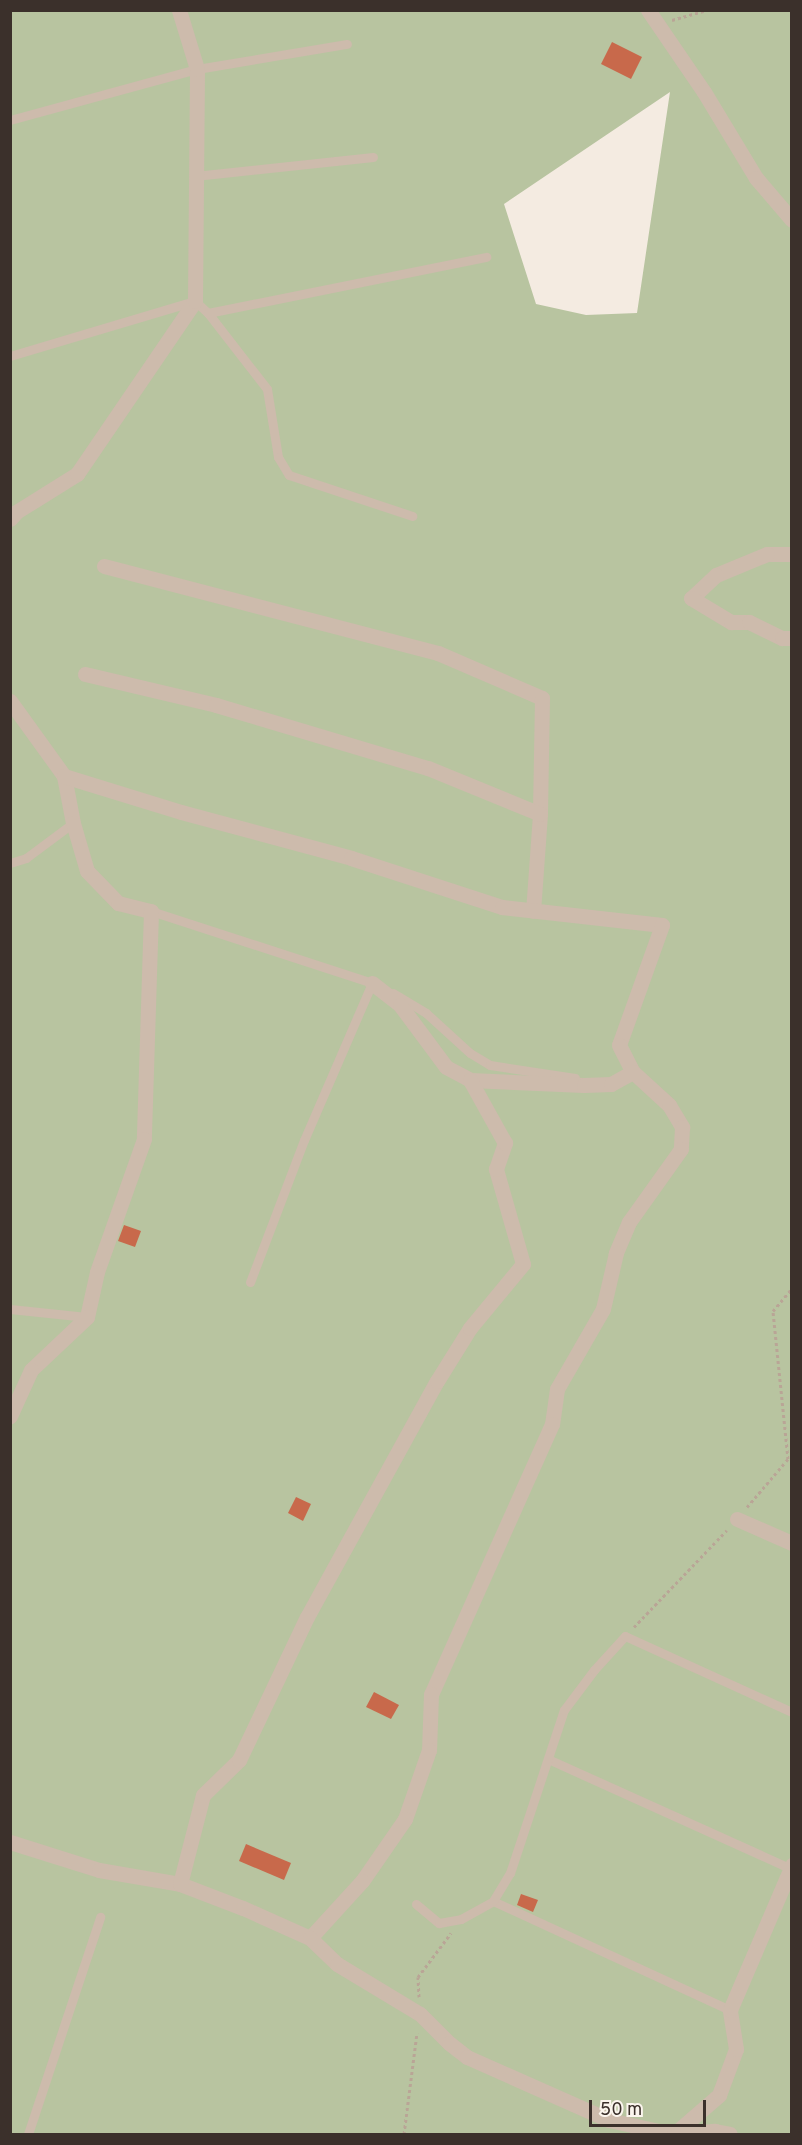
<!DOCTYPE html>
<html>
<head>
<meta charset="utf-8">
<style>
	body { margin:0 }
	#map { position:relative; width:802px; height:2145px; overflow:hidden; background:#f4ebe1; font-family:Overpass,sans-serif }
	div>[style] { position:absolute }
	.green>* { inset:0; background:#b8c4a0 }
	.building>* { inset:0; background:#c8694b }
	.path>* { height:3px; margin-top:-1.5px; transform-origin:0; background:repeating-linear-gradient(90deg,#b9a596 0 3px,transparent 0 6px) }
	.lane>* { height:9px; margin:-4.5px; padding:0 4.5px; transform-origin:4.5px; border-radius:4.5px; background:#cdbbac }
	.street>* { height:15px; margin:-7.5px; padding:0 7.5px; transform-origin:7.5px; border-radius:7.5px; background:#cdbbac }
	span { translate:-50% -50%; white-space:nowrap; text-align:center; line-height:1.15; -webkit-text-stroke:6px #fbf5ee; paint-order:stroke }
	.frame { position:absolute; inset:0; border:12px solid #3b302b; pointer-events:none }
	.scale { position:absolute; left:589px; top:2100px; width:117px; height:27px; box-sizing:border-box; border:3px solid #3b302b; border-top:0; padding-left:8px; font-size:18px; line-height:21px; white-space:nowrap; color:#3b302b; -webkit-text-stroke:4px #fbf5ee; paint-order:stroke }
</style>
</head>
<body>
<div id="map">
	<div class="green">
		<i style="clip-path:polygon(evenodd,11px 11px,791px 11px,791px 2134px,11px 2134px,11px 11px,670px 92px,637px 313px,586px 315px,536px 304px,504px 204px,670px 92px)"></i>
	</div>
	<div class="building">
		<i style="clip-path:polygon(612px 42px,642px 57px,631px 79px,601px 64px)"></i>
		<i style="clip-path:polygon(124px 1225px,141px 1231px,135px 1247px,118px 1241px)"></i>
		<i style="clip-path:polygon(296px 1497px,311px 1504px,303px 1521px,288px 1513px)"></i>
		<i style="clip-path:polygon(374px 1692px,399px 1705px,391px 1719px,366px 1707px)"></i>
		<i style="clip-path:polygon(246px 1844px,291px 1863px,284px 1880px,239px 1861px)"></i>
		<i style="clip-path:polygon(521px 1894px,538px 1900px,533px 1912px,517px 1905px)"></i>
	</div>
	<div class="path">
		<i style="left:672px;top:20px;width:37px;rotate:-16deg"></i>
		<i style="left:747px;top:1507px;width:63px;rotate:-49.5deg"></i>
		<i style="left:788px;top:1459px;width:149px;rotate:-95.8deg"></i>
		<i style="left:773px;top:1311px;width:30px;rotate:-50deg"></i>
		<i style="left:634px;top:1627px;width:134px;rotate:-46.2deg"></i>
		<i style="left:419px;top:1997px;width:20px;rotate:-93deg"></i>
		<i style="left:418px;top:1977px;width:55px;rotate:-53.1deg"></i>
		<i style="left:404px;top:2134px;width:102px;rotate:-82.7deg"></i>
	</div>
	<div class="lane">
		<i style="left:10px;top:120px;width:194px;rotate:-15.3deg"></i>
		<i style="left:197px;top:69px;width:152px;rotate:-9.5deg"></i>
		<i style="left:195px;top:176px;width:179px;rotate:-6.1deg"></i>
		<i style="left:208px;top:313px;width:96px;rotate:52.2deg"></i>
		<i style="left:267px;top:389px;width:69px;rotate:80.8deg"></i>
		<i style="left:278px;top:457px;width:21px;rotate:59deg"></i>
		<i style="left:289px;top:475px;width:130px;rotate:18.4deg"></i>
		<i style="left:10px;top:356px;width:193px;rotate:-16.6deg"></i>
		<i style="left:195px;top:301px;width:18px;rotate:43deg"></i>
		<i style="left:208px;top:313px;width:284px;rotate:-11.4deg"></i>
		<i style="left:10px;top:863px;width:17px;rotate:-17deg"></i>
		<i style="left:26px;top:858px;width:59px;rotate:-36.7deg"></i>
		<i style="left:151px;top:911px;width:232px;rotate:18deg"></i>
		<i style="left:372px;top:983px;width:171px;rotate:113.4deg"></i>
		<i style="left:304px;top:1140px;width:152px;rotate:110.8deg"></i>
		<i style="left:393px;top:993px;width:39px;rotate:31deg"></i>
		<i style="left:426px;top:1013px;width:59px;rotate:42.3deg"></i>
		<i style="left:470px;top:1053px;width:23px;rotate:31deg"></i>
		<i style="left:490px;top:1065px;width:86px;rotate:8.7deg"></i>
		<i style="left:10px;top:1309px;width:77px;rotate:5.9deg"></i>
		<i style="left:548px;top:1759px;width:268px;rotate:24.3deg"></i>
		<i style="left:493px;top:1901px;width:261px;rotate:24.7deg"></i>
		<i style="left:416px;top:1904px;width:30px;rotate:40deg"></i>
		<i style="left:439px;top:1923px;width:22px;rotate:-10deg"></i>
		<i style="left:461px;top:1919px;width:37px;rotate:-29deg"></i>
		<i style="left:493px;top:1901px;width:33px;rotate:-59deg"></i>
		<i style="left:510px;top:1873px;width:172px;rotate:-71.7deg"></i>
		<i style="left:564px;top:1710px;width:50px;rotate:-53.1deg"></i>
		<i style="left:594px;top:1670px;width:46px;rotate:-47.6deg"></i>
		<i style="left:625px;top:1636px;width:183px;rotate:24.5deg"></i>
		<i style="left:28px;top:2134px;width:229px;rotate:-71.6deg"></i>
	</div>
	<div class="street">
		<i style="left:648px;top:10px;width:99px;rotate:55.7deg"></i>
		<i style="left:704px;top:92px;width:100px;rotate:58.8deg"></i>
		<i style="left:756px;top:178px;width:55px;rotate:49.4deg"></i>
		<i style="left:10px;top:519px;width:9px;rotate:-49deg"></i>
		<i style="left:16px;top:512px;width:72px;rotate:-31.9deg"></i>
		<i style="left:77px;top:474px;width:209px;rotate:-55.7deg"></i>
		<i style="left:195px;top:301px;width:232px;rotate:-89.5deg"></i>
		<i style="left:197px;top:69px;width:62px;rotate:-107deg"></i>
		<i style="left:792px;top:554px;width:25px;rotate:180deg"></i>
		<i style="left:767px;top:554px;width:55px;rotate:157.6deg"></i>
		<i style="left:716px;top:575px;width:34px;rotate:137deg"></i>
		<i style="left:691px;top:598px;width:47px;rotate:31deg"></i>
		<i style="left:731px;top:622px;width:18px"></i>
		<i style="left:749px;top:622px;width:37px;rotate:26deg"></i>
		<i style="left:782px;top:638px;width:10px"></i>
		<i style="left:104px;top:566px;width:345px;rotate:14.6deg"></i>
		<i style="left:438px;top:653px;width:113px;rotate:23.4deg"></i>
		<i style="left:542px;top:698px;width:116px;rotate:91deg"></i>
		<i style="left:540px;top:814px;width:97px;rotate:94.1deg"></i>
		<i style="left:85px;top:674px;width:135px;rotate:13.3deg"></i>
		<i style="left:216px;top:705px;width:221px;rotate:16.6deg"></i>
		<i style="left:428px;top:768px;width:121px;rotate:22.3deg"></i>
		<i style="left:10px;top:701px;width:92px;rotate:54.2deg"></i>
		<i style="left:64px;top:776px;width:48px;rotate:79.2deg"></i>
		<i style="left:73px;top:823px;width:50px;rotate:73.7deg"></i>
		<i style="left:87px;top:871px;width:45px;rotate:45.9deg"></i>
		<i style="left:118px;top:903px;width:34px;rotate:14deg"></i>
		<i style="left:151px;top:911px;width:228px;rotate:91.8deg"></i>
		<i style="left:144px;top:1139px;width:141px;rotate:109.5deg"></i>
		<i style="left:97px;top:1272px;width:46px;rotate:102.5deg"></i>
		<i style="left:87px;top:1317px;width:77px;rotate:136.6deg"></i>
		<i style="left:31px;top:1370px;width:51px;rotate:114.5deg"></i>
		<i style="left:64px;top:776px;width:122px;rotate:17.1deg"></i>
		<i style="left:181px;top:812px;width:176px;rotate:15.1deg"></i>
		<i style="left:351px;top:858px;width:159px;rotate:18deg"></i>
		<i style="left:502px;top:907px;width:161px;rotate:6.4deg"></i>
		<i style="left:662px;top:925px;width:127px;rotate:109.7deg"></i>
		<i style="left:619px;top:1045px;width:30px;rotate:63deg"></i>
		<i style="left:633px;top:1072px;width:49px;rotate:42.5deg"></i>
		<i style="left:669px;top:1105px;width:26px;rotate:59deg"></i>
		<i style="left:682px;top:1127px;width:22px;rotate:93deg"></i>
		<i style="left:681px;top:1149px;width:90px;rotate:125.5deg"></i>
		<i style="left:629px;top:1222px;width:34px;rotate:113deg"></i>
		<i style="left:616px;top:1253px;width:57px;rotate:103.1deg"></i>
		<i style="left:603px;top:1309px;width:92px;rotate:119.9deg"></i>
		<i style="left:557px;top:1389px;width:35px;rotate:98deg"></i>
		<i style="left:552px;top:1424px;width:296px;rotate:114.1deg"></i>
		<i style="left:431px;top:1694px;width:56px;rotate:92deg"></i>
		<i style="left:429px;top:1750px;width:73px;rotate:109.2deg"></i>
		<i style="left:405px;top:1819px;width:75px;rotate:124.7deg"></i>
		<i style="left:362px;top:1881px;width:77px;rotate:132.4deg"></i>
		<i style="left:372px;top:983px;width:36px;rotate:38deg"></i>
		<i style="left:400px;top:1005px;width:77px;rotate:53.4deg"></i>
		<i style="left:446px;top:1067px;width:27px;rotate:28deg"></i>
		<i style="left:470px;top:1080px;width:114px;rotate:2.5deg"></i>
		<i style="left:584px;top:1085px;width:27px;rotate:-2deg"></i>
		<i style="left:611px;top:1084px;width:25px;rotate:-29deg"></i>
		<i style="left:737px;top:1519px;width:60px;rotate:23.6deg"></i>
		<i style="left:10px;top:1842px;width:93px;rotate:17.5deg"></i>
		<i style="left:99px;top:1870px;width:82px;rotate:9.8deg"></i>
		<i style="left:180px;top:1884px;width:67px;rotate:20.9deg"></i>
		<i style="left:243px;top:1908px;width:73px;rotate:24.1deg"></i>
		<i style="left:310px;top:1938px;width:37px;rotate:44deg"></i>
		<i style="left:337px;top:1964px;width:97px;rotate:31.1deg"></i>
		<i style="left:420px;top:2014px;width:41px;rotate:45deg"></i>
		<i style="left:449px;top:2043px;width:23px;rotate:38deg"></i>
		<i style="left:467px;top:2057px;width:155px;rotate:23.9deg"></i>
		<i style="left:609px;top:2120px;width:65px;rotate:12.5deg"></i>
		<i style="left:180px;top:1884px;width:92px;rotate:-75.5deg"></i>
		<i style="left:203px;top:1795px;width:50px;rotate:-44.2deg"></i>
		<i style="left:239px;top:1760px;width:158px;rotate:-64.6deg"></i>
		<i style="left:307px;top:1617px;width:269px;rotate:-61.2deg"></i>
		<i style="left:437px;top:1381px;width:62px;rotate:-58.1deg"></i>
		<i style="left:470px;top:1328px;width:83px;rotate:-50.4deg"></i>
		<i style="left:523px;top:1264px;width:99px;rotate:-105.9deg"></i>
		<i style="left:496px;top:1169px;width:28px;rotate:-71deg"></i>
		<i style="left:505px;top:1143px;width:72px;rotate:-119.1deg"></i>
		<i style="left:674px;top:2134px;width:60px;rotate:-40.9deg"></i>
		<i style="left:719px;top:2095px;width:49px;rotate:-69.7deg"></i>
		<i style="left:736px;top:2049px;width:39px;rotate:-99deg"></i>
		<i style="left:730px;top:2010px;width:158px;rotate:-66.8deg"></i>
		<i style="left:677px;top:2134px;width:38px;rotate:-5deg"></i>
		<i style="left:715px;top:2131px;width:15px;rotate:11deg"></i>
	</div>
	<div class="frame"></div>
	<div class="scale">50 m</div>
</div>
</body>
</html>
